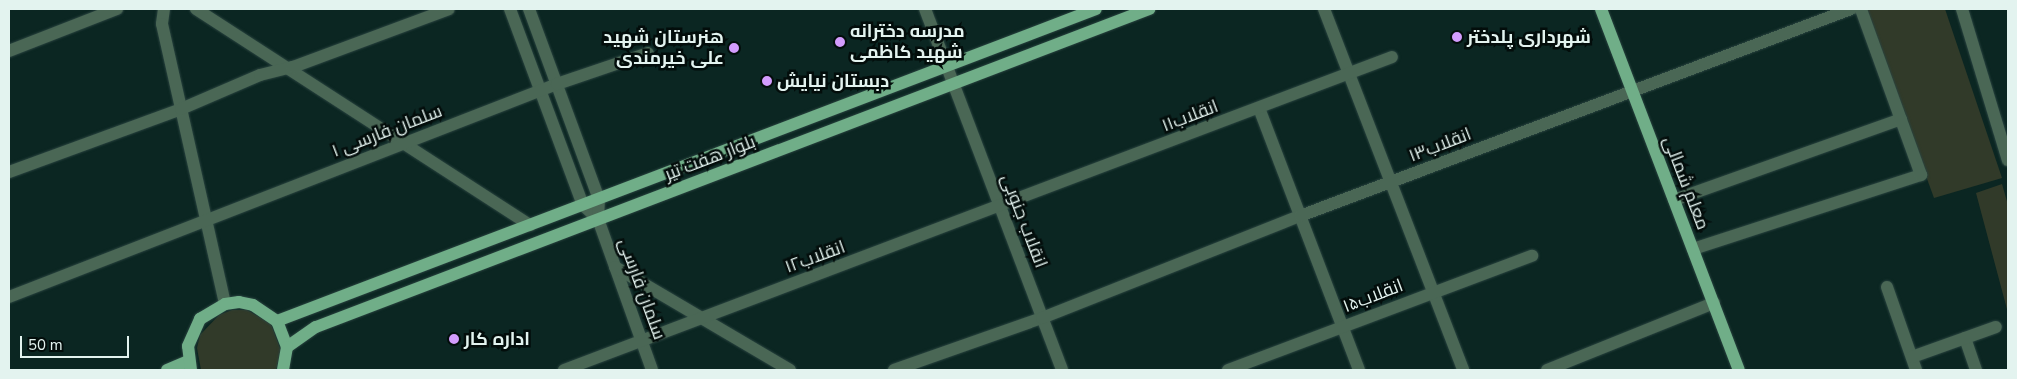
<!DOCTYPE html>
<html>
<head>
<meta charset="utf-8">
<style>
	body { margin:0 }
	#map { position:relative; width:2017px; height:379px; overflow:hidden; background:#0b2622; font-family:"Nunito Sans",Cairo,sans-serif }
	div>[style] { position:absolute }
	.green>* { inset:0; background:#313a29 }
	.roads { filter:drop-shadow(0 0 1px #29433f) drop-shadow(0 0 1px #29433f) }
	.minor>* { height:12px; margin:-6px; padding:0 6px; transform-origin:6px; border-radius:6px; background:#4a6755 }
	.major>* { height:12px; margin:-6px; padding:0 6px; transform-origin:6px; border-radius:6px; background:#70ae88 }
	.dots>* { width:14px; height:14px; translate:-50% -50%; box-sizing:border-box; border:2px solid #030d0b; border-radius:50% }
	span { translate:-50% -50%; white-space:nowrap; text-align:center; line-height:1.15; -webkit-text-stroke:5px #030d0b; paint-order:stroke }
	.poi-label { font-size:18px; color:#e3f3ef; font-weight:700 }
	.left { translate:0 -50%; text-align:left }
	.right { translate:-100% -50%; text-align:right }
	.street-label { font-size:18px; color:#e3f3ef }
	.frame { position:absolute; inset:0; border:10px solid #e3f3ef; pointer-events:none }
	.scale { position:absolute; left:20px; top:336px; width:109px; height:22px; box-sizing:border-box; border:2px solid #e3f3ef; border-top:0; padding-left:6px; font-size:15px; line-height:18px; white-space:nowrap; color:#e3f3ef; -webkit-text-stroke:4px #030d0b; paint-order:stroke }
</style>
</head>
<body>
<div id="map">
	<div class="green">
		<i style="clip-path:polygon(1865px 9px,1945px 9px,2002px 178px,1934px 198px)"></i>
		<i style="clip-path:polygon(2002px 184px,2008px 205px,2008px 313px,1976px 193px)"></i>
		<i style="clip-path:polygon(232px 310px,247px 310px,271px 324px,281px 351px,276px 370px,201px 370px,197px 348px,200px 335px,219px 315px)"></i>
	</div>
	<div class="roads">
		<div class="minor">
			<i style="left:164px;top:9px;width:15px;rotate:98deg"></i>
			<i style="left:162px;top:24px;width:287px;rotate:77.3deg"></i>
			<i style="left:196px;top:9px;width:398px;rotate:32.9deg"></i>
			<i style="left:510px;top:9px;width:209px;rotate:69.6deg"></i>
			<i style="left:583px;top:205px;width:21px;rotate:43deg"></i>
			<i style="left:529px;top:9px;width:202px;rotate:69.8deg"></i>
			<i style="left:599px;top:199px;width:20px;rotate:93deg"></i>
			<i style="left:598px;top:219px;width:160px;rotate:70.3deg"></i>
			<i style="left:925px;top:9px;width:386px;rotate:69.2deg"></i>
			<i style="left:1324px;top:9px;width:387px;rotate:68.9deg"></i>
			<i style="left:1962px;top:9px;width:158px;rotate:73.1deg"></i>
			<i style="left:9px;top:51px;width:116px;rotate:-21.3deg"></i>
			<i style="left:1259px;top:108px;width:280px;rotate:69.1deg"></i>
			<i style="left:9px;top:172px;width:183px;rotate:-20.1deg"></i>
			<i style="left:181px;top:109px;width:86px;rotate:-23.3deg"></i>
			<i style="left:260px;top:75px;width:34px;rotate:-14deg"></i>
			<i style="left:293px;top:67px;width:166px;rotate:-20.4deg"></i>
			<i style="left:1674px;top:200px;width:241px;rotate:-19.6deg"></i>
			<i style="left:1693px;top:249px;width:240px;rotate:-18deg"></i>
			<i style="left:1921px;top:175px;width:177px;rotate:-109.9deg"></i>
			<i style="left:615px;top:267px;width:203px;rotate:30.5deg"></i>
			<i style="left:1887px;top:287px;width:88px;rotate:70.7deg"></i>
			<i style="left:9px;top:297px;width:588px;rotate:-21.24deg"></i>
			<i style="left:557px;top:84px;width:96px;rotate:-18.8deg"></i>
			<i style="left:1965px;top:338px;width:34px;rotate:71deg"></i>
			<i style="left:1912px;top:357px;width:89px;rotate:-19.7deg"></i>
			<i style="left:564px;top:370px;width:885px;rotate:-20.71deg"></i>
			<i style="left:894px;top:370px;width:157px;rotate:-19.4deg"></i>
			<i style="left:1042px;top:318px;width:277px;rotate:-21.6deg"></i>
			<i style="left:1300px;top:216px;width:589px;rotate:-20.59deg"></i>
			<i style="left:1228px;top:370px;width:325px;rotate:-20.6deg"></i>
			<i style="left:1547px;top:370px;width:180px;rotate:-21.9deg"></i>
		</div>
		<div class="major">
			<i style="left:1601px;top:9px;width:386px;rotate:69.1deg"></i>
			<i style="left:277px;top:321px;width:876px;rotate:-20.85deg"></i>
			<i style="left:287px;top:347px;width:35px;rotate:-35deg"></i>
			<i style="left:316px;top:327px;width:892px;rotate:-20.89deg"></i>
			<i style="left:167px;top:370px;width:23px;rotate:-23deg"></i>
			<i style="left:191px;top:370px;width:24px;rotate:-97deg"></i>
			<i style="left:188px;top:346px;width:30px;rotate:-66deg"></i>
			<i style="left:200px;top:319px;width:29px;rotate:-31deg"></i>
			<i style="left:225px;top:304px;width:14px;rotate:-8deg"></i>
			<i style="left:239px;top:302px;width:14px;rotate:12deg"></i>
			<i style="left:253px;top:305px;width:29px;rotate:34deg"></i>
			<i style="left:277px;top:321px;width:28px;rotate:69deg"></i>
			<i style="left:287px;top:347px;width:23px;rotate:100deg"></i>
		</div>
	</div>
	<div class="dots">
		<i style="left:1457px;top:37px;background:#d39cfd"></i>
		<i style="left:840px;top:42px;background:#d39cfd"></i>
		<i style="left:734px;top:48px;background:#d39cfd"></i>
		<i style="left:767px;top:81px;background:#d39cfd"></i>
		<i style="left:454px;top:339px;background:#d39cfd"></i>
	</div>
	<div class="poi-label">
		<span class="left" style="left:850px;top:42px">مدرسه دخترانه<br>شهید کاظمی</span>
		<span class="left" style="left:1467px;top:37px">شهرداری پلدختر</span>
		<span class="right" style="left:724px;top:48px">هنرستان شهید<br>علی خیرمندی</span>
		<span class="left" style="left:777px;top:81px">دبستان نیایش</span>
		<span class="left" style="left:464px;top:339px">اداره کار</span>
	</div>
	<div class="street-label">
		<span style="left:1190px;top:116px;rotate:-21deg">انقلاب۱۱</span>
		<span style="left:387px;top:131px;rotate:-21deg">سلمان فارسی ۱</span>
		<span style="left:1440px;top:145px;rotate:-21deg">انقلاب۱۳</span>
		<span style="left:710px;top:158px;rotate:-21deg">بلوار هفت تیر</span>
		<span style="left:1686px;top:183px;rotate:69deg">معلم شمالی</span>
		<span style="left:1024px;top:221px;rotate:69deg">انقلاب جنوبی</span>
		<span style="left:815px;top:257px;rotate:-20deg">انقلاب۱۲</span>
		<span style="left:642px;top:289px;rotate:70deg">سلمان فارسی</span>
		<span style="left:1373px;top:296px;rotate:-21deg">انقلاب۱۵</span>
	</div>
	<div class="frame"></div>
	<div class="scale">50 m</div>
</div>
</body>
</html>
